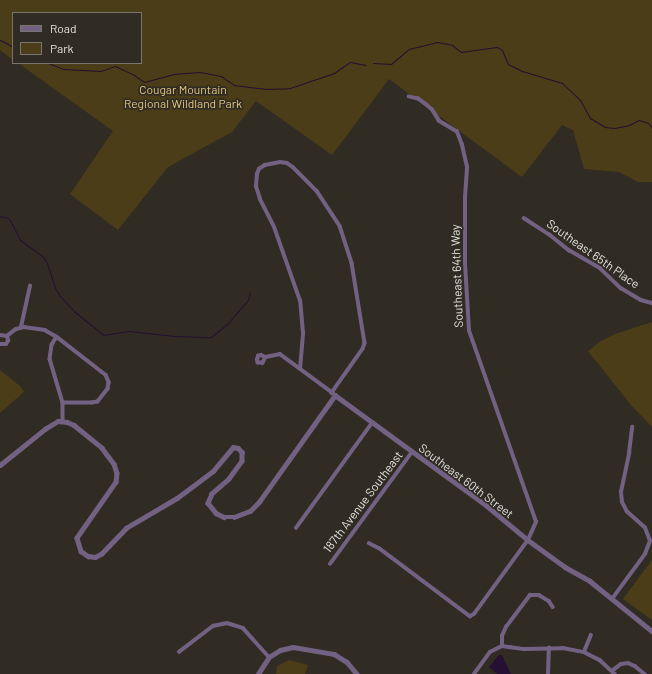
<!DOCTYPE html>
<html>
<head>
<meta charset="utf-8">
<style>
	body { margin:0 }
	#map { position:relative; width:652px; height:674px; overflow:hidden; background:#302c24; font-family:Barlow,sans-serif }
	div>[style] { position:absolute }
	.green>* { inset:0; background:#4b3d17 }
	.water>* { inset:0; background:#241032 }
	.stream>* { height:1px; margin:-0.5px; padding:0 0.5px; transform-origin:0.5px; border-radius:0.5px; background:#241032 }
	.minor>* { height:3.5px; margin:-1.75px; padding:0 1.75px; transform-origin:1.75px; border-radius:1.75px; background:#736183 }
	.tertiary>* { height:4.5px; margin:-2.25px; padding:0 2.25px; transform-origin:2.25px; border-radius:2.25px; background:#736183 }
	span { translate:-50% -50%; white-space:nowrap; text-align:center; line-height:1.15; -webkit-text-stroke:3.5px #302c24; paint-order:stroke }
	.park-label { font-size:12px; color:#e2c57d }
	.street-label { font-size:12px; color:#e3e1dc }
	.legend { position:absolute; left:12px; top:12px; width:130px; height:52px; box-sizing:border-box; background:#302c24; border:1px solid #78746e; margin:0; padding:5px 7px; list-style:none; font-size:12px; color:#e3e1dc }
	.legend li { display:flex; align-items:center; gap:8px; height:20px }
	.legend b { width:20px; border:1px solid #78746e }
</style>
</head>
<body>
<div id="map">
	<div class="green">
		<i style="clip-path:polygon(0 0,652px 0,652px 182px,638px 182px,619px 172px,584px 169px,573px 130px,562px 125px,522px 177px,389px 79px,332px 155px,256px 101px,232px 132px,168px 167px,118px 230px,70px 194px,113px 131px,18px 63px,141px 63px,141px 13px,13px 13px,13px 60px,0 50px)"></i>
		<i style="clip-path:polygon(652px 322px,652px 427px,631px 405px,588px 351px,601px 341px,615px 334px)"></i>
		<i style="clip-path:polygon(0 370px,20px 386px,24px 392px,0 413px)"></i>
		<i style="clip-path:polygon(652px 560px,652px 620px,623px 599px)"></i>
		<i style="clip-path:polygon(289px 660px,308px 665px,305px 674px,276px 674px,277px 666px)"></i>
	</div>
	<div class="water">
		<i style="clip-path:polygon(499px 655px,502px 655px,511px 674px,497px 674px,489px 667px)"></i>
	</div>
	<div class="stream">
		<i style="left:0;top:40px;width:15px;rotate:28deg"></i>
		<i style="left:48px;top:63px;width:17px;rotate:21deg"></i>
		<i style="left:64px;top:69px;width:37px;rotate:3deg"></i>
		<i style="left:101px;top:71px;width:15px;rotate:-20deg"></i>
		<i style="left:115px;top:66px;width:21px;rotate:25deg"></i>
		<i style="left:134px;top:75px;width:12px;rotate:35deg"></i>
		<i style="left:144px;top:82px;width:30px;rotate:-15deg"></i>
		<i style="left:173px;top:74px;width:27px;rotate:-4deg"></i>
		<i style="left:200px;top:72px;width:21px;rotate:11deg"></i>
		<i style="left:221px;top:76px;width:16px;rotate:35deg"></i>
		<i style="left:234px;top:85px;width:31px;rotate:7deg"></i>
		<i style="left:265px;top:89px;width:25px;rotate:-2deg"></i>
		<i style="left:290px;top:88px;width:46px;rotate:-18.8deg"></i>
		<i style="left:334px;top:73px;width:19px;rotate:-35deg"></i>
		<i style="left:350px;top:62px;width:16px;rotate:11deg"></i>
		<i style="left:373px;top:63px;width:18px;rotate:3deg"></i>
		<i style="left:391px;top:64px;width:23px;rotate:-40deg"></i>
		<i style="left:409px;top:49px;width:29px;rotate:-14deg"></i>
		<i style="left:437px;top:42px;width:15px;rotate:11deg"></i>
		<i style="left:452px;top:45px;width:11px;rotate:38deg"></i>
		<i style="left:461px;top:52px;width:36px;rotate:-8deg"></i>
		<i style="left:497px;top:47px;width:6px;rotate:31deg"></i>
		<i style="left:502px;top:50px;width:15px;rotate:67deg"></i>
		<i style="left:508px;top:64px;width:16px;rotate:27deg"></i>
		<i style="left:522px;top:71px;width:42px;rotate:16.7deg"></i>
		<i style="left:562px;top:83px;width:25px;rotate:43deg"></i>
		<i style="left:580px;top:100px;width:21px;rotate:61deg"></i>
		<i style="left:590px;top:118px;width:17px;rotate:31deg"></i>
		<i style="left:605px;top:127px;width:9px;rotate:6deg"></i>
		<i style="left:614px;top:128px;width:15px;rotate:-11deg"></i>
		<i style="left:629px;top:125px;width:11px;rotate:-27deg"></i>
		<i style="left:639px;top:120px;width:9px;rotate:18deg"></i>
		<i style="left:648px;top:123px;width:6px;rotate:51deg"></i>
		<i style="left:0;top:216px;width:8px;rotate:14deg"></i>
		<i style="left:8px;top:218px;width:5px;rotate:53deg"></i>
		<i style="left:11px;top:222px;width:20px;rotate:63deg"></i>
		<i style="left:20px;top:240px;width:29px;rotate:36deg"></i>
		<i style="left:43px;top:257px;width:7px;rotate:56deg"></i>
		<i style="left:47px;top:263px;width:26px;rotate:72deg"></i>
		<i style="left:55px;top:288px;width:9px;rotate:58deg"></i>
		<i style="left:60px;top:296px;width:22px;rotate:47deg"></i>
		<i style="left:75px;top:312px;width:36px;rotate:39deg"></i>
		<i style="left:103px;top:335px;width:26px;rotate:-9deg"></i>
		<i style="left:129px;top:331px;width:45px;rotate:6.3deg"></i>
		<i style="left:174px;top:336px;width:37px;rotate:2deg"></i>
		<i style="left:211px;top:337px;width:22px;rotate:-39deg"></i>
		<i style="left:228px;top:323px;width:30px;rotate:-49deg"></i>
		<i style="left:248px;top:300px;width:8px;rotate:-76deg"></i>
	</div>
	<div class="minor">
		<i style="left:524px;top:218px;width:30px;rotate:33deg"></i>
		<i style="left:549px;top:234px;width:26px;rotate:39deg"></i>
		<i style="left:569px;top:250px;width:36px;rotate:30deg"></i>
		<i style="left:600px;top:268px;width:29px;rotate:44deg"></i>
		<i style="left:621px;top:288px;width:23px;rotate:31deg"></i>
		<i style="left:641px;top:300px;width:11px;rotate:15deg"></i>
		<i style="left:21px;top:327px;width:42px;rotate:-77.6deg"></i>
		<i style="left:0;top:335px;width:7px;rotate:8deg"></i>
		<i style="left:7px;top:336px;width:11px;rotate:-38deg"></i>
		<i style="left:16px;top:329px;width:8px;rotate:-14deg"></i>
		<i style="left:24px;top:327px;width:21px;rotate:8deg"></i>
		<i style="left:45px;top:330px;width:14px;rotate:30deg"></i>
		<i style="left:57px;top:337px;width:62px;rotate:37.8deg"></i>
		<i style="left:106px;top:375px;width:8px;rotate:67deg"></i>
		<i style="left:109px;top:382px;width:7px;rotate:98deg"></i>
		<i style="left:108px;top:389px;width:16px;rotate:128deg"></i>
		<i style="left:98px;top:402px;width:6px;rotate:171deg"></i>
		<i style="left:92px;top:403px;width:29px;rotate:180deg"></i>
		<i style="left:57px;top:337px;width:9px;rotate:122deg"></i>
		<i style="left:52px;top:345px;width:14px;rotate:98deg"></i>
		<i style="left:50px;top:359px;width:46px;rotate:73.5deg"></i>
		<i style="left:63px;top:403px;width:18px;rotate:90deg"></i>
		<i style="left:0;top:344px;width:6px"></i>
		<i style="left:6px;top:344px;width:4px;rotate:-56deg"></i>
		<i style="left:8px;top:341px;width:5px;rotate:-101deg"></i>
		<i style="left:266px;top:357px;width:7px;rotate:117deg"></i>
		<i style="left:263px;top:363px;width:5px;rotate:180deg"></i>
		<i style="left:258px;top:363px;width:3px;rotate:-108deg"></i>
		<i style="left:257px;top:360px;width:4px;rotate:-76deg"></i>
		<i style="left:258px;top:356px;width:3px;rotate:-18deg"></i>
		<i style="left:261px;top:355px;width:5px;rotate:22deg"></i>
		<i style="left:266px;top:357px;width:14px;rotate:-12deg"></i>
		<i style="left:280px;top:354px;width:66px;rotate:36.3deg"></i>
		<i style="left:300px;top:369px;width:36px;rotate:-85deg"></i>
		<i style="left:303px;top:333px;width:32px;rotate:-95deg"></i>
		<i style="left:300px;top:301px;width:78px;rotate:-109.4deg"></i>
		<i style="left:274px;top:227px;width:31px;rotate:-117deg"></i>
		<i style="left:260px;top:199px;width:13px;rotate:-108deg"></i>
		<i style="left:256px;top:187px;width:13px;rotate:-86deg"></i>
		<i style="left:257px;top:174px;width:5px;rotate:-68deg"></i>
		<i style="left:259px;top:169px;width:7px;rotate:-34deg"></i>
		<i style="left:265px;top:165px;width:15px;rotate:-11deg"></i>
		<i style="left:280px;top:162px;width:7px;rotate:8deg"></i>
		<i style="left:287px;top:163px;width:7px;rotate:34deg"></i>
		<i style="left:293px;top:167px;width:34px;rotate:45deg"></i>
		<i style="left:317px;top:191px;width:42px;rotate:56.7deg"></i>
		<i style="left:340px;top:226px;width:39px;rotate:72deg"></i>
		<i style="left:352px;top:263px;width:81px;rotate:80.8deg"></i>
		<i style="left:365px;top:343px;width:6px;rotate:108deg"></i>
		<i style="left:363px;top:349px;width:54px;rotate:125.2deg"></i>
		<i style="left:296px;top:528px;width:130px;rotate:-54.1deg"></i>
		<i style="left:369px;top:543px;width:11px;rotate:27deg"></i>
		<i style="left:379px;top:548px;width:114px;rotate:36.8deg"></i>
		<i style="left:470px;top:616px;width:4px;rotate:-27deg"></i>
		<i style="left:474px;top:614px;width:92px;rotate:-53.9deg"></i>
		<i style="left:528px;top:540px;width:20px;rotate:-66deg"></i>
		<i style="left:536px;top:522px;width:202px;rotate:-109.3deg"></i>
		<i style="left:469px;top:331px;width:68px;rotate:-93.4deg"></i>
		<i style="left:465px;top:263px;width:66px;rotate:-90deg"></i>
		<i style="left:465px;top:197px;width:30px;rotate:-86deg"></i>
		<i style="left:467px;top:167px;width:23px;rotate:-103deg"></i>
		<i style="left:462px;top:145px;width:14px;rotate:-111deg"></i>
		<i style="left:457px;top:132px;width:21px;rotate:-149deg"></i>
		<i style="left:439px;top:121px;width:13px;rotate:-122deg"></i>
		<i style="left:432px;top:110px;width:9px;rotate:-139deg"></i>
		<i style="left:425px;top:104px;width:9px;rotate:-144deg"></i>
		<i style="left:418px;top:99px;width:9px;rotate:-167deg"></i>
		<i style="left:330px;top:564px;width:139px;rotate:-53.8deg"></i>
		<i style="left:612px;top:599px;width:56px;rotate:-53.7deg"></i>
		<i style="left:645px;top:554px;width:14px;rotate:-69deg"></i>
		<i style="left:650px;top:541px;width:14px;rotate:-111deg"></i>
		<i style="left:645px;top:528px;width:24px;rotate:-138deg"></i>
		<i style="left:627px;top:512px;width:11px;rotate:-117deg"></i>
		<i style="left:622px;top:502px;width:10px;rotate:-96deg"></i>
		<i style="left:621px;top:492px;width:40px;rotate:-78deg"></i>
		<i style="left:629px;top:453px;width:26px;rotate:-83deg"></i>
		<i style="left:502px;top:646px;width:10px;rotate:-90deg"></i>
		<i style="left:502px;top:636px;width:10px;rotate:-66deg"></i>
		<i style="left:506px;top:627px;width:40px;rotate:-53deg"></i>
		<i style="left:530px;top:595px;width:9px"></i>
		<i style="left:539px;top:595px;width:12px;rotate:31deg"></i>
		<i style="left:549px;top:601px;width:7px;rotate:56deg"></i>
		<i style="left:179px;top:652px;width:43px;rotate:-37.4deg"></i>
		<i style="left:213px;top:626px;width:14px;rotate:-12deg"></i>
		<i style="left:227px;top:623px;width:17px;rotate:17deg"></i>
		<i style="left:243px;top:628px;width:39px;rotate:48deg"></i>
		<i style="left:584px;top:652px;width:18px;rotate:-68deg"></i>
		<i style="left:612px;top:671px;width:11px;rotate:-38deg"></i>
		<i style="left:621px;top:664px;width:7px;rotate:-8deg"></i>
		<i style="left:628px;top:663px;width:8px;rotate:23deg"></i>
		<i style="left:635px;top:666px;width:13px;rotate:39deg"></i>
		<i style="left:474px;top:674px;width:27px;rotate:-54deg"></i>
		<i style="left:490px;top:652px;width:13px;rotate:-27deg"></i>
		<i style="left:502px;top:646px;width:22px;rotate:8deg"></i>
		<i style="left:524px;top:649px;width:39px;rotate:-1deg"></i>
		<i style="left:563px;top:648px;width:21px;rotate:11deg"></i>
		<i style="left:584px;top:652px;width:18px;rotate:27deg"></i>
		<i style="left:600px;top:660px;width:21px;rotate:43deg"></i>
		<i style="left:548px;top:674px;width:26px;rotate:-88deg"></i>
	</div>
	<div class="tertiary">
		<i style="left:0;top:465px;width:58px;rotate:-38.7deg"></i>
		<i style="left:45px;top:429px;width:15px;rotate:-32deg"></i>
		<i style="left:58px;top:421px;width:9px;rotate:6deg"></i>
		<i style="left:67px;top:422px;width:8px;rotate:23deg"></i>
		<i style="left:74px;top:425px;width:36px;rotate:39deg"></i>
		<i style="left:102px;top:448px;width:20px;rotate:53deg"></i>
		<i style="left:114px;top:464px;width:9px;rotate:72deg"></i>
		<i style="left:117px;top:473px;width:9px;rotate:96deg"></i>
		<i style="left:116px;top:482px;width:68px;rotate:124.9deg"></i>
		<i style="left:77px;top:538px;width:14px;rotate:73deg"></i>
		<i style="left:81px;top:551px;width:9px;rotate:36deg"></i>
		<i style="left:88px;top:556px;width:7px;rotate:8deg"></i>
		<i style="left:95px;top:557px;width:7px;rotate:-27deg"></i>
		<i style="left:101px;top:554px;width:36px;rotate:-46deg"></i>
		<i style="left:126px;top:528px;width:59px;rotate:-30.5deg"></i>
		<i style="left:177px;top:498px;width:45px;rotate:-36.9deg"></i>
		<i style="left:213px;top:471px;width:31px;rotate:-50deg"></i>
		<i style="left:233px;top:447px;width:5px;rotate:11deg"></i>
		<i style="left:238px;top:448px;width:6px;rotate:45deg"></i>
		<i style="left:242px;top:452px;width:9px;rotate:90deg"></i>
		<i style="left:242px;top:461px;width:22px;rotate:126deg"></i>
		<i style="left:229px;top:479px;width:23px;rotate:139deg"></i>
		<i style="left:212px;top:494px;width:10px;rotate:114deg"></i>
		<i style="left:208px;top:503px;width:13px;rotate:51deg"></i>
		<i style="left:216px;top:513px;width:9px;rotate:27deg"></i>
		<i style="left:224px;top:517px;width:10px"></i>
		<i style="left:234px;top:517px;width:17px;rotate:-21deg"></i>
		<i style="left:250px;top:511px;width:13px;rotate:-45deg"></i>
		<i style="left:259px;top:502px;width:131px;rotate:-54.6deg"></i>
		<i style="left:335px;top:395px;width:188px;rotate:36.1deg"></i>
		<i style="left:487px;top:506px;width:53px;rotate:39.7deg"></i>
		<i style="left:528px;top:540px;width:46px;rotate:36.1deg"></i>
		<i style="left:565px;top:567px;width:29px;rotate:29deg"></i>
		<i style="left:590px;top:581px;width:80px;rotate:38.9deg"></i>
		<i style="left:258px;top:674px;width:20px;rotate:-57deg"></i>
		<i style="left:269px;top:657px;width:13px;rotate:-32deg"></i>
		<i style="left:280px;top:650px;width:13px;rotate:-13deg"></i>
		<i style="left:293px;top:647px;width:42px;rotate:9.7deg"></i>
		<i style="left:334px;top:654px;width:15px;rotate:32deg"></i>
		<i style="left:347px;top:662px;width:16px;rotate:50deg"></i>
	</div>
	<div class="park-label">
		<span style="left:183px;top:97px">Cougar Mountain<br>Regional Wildland Park</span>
	</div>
	<div class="street-label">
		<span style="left:593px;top:254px;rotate:35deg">Southeast 65th Place</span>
		<span style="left:457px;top:276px;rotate:-92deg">Southeast 64th Way</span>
		<span style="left:466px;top:481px;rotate:37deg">Southeast 60th Street</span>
		<span style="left:363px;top:502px;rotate:-53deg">187th Avenue Southeast</span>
	</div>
	<ul class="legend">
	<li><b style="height:5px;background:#736183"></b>Road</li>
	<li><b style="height:11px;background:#4b3d17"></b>Park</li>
	</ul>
</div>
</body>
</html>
